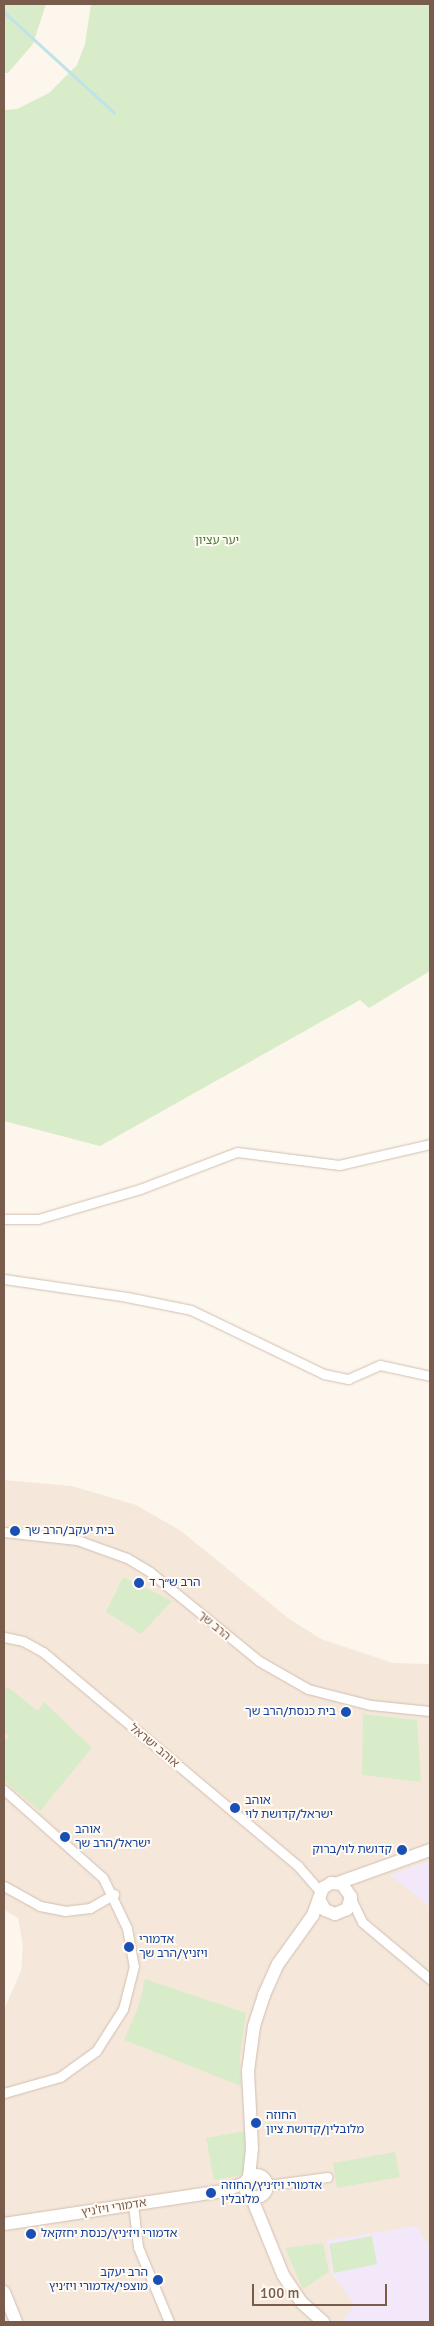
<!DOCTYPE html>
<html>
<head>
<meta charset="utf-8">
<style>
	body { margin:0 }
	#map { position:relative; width:434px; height:2326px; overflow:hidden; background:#fdf6ec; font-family:Signika,"Noto Sans Hebrew",sans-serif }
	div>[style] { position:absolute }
	.residential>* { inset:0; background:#f5e8da }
	.education>* { inset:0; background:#f3e8fa }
	.green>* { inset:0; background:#d8ecc9 }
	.stream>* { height:2.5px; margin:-1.25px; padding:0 1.25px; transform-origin:1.25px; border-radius:1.25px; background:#bfe3e8 }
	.roads { filter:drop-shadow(0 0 1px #d1beb0) drop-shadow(0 0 1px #d1beb0) }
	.street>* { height:9px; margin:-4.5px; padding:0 4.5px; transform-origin:4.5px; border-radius:4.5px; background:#fff }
	.secondary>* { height:12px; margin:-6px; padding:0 6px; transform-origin:6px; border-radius:6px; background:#fff }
	.secondary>.ring { margin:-6px; padding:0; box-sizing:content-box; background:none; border:12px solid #fff; border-radius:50% }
	.dots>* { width:14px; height:14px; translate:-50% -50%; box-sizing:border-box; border:2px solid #fffaf3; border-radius:50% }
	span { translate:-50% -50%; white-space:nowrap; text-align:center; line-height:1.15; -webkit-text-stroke:4px #fffaf3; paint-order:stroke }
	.park-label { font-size:12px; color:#537a41 }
	.transit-label { font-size:12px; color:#164399 }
	.left { translate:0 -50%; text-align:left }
	.right { translate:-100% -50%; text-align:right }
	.street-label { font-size:12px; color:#7a5c4d }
	.frame { position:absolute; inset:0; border:5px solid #7a5c4d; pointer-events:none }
	.scale { position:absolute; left:252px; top:2284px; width:135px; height:22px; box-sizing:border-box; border:2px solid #7a5c4d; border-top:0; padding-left:6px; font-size:15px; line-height:18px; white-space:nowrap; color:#7a5c4d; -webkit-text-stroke:4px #fffaf3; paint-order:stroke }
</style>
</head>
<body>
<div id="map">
	<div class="residential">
		<i style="clip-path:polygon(4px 1480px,72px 1486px,136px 1505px,181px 1531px,288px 1618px,321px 1639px,393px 1663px,430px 1664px,430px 2322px,4px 2322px,4px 2009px,21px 1971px,23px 1946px,18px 1918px,4px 1910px)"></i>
	</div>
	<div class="education">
		<i style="clip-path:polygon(430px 1861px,430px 1907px,390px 1875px)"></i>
		<i style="clip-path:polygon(417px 2226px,430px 2249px,430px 2322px,342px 2321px,355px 2305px,332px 2274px,327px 2240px)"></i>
	</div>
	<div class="green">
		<i style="clip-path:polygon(4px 4px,46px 4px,33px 44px,8px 73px,4px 73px)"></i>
		<i style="clip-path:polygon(91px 4px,430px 4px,430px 971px,369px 1008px,360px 1000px,100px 1146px,4px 1121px,4px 110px,17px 109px,49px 93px,77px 65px,85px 44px)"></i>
		<i style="clip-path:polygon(123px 1577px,172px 1601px,141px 1634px,106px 1612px)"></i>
		<i style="clip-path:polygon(4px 1687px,9px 1688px,38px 1711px,44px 1702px,92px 1748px,40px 1811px,4px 1781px,4px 1742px,9px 1736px,4px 1732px)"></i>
		<i style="clip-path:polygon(363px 1714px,417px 1720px,421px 1782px,362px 1775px)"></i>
		<i style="clip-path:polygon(145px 1979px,246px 2013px,240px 2056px,241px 2086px,124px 2040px,139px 2005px)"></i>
		<i style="clip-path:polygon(245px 2131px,250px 2157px,245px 2170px,239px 2176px,214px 2180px,206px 2138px)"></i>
		<i style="clip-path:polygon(395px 2152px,400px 2177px,337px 2188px,333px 2163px)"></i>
		<i style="clip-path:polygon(372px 2236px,377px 2264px,334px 2273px,329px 2244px)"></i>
		<i style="clip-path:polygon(323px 2243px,329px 2272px,303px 2289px,285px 2248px)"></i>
	</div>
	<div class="stream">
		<i style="left:4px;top:12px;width:149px;rotate:42.3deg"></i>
	</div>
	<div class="roads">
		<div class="street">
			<i style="left:4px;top:1219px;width:34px"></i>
			<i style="left:38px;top:1219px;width:106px;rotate:-16.4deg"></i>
			<i style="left:140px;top:1189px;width:104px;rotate:-20.9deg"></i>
			<i style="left:237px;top:1152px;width:103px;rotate:7.3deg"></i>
			<i style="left:339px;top:1165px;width:93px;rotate:-13deg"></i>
			<i style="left:4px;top:1279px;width:124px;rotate:8.3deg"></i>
			<i style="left:127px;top:1297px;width:65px;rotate:11.5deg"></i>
			<i style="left:191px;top:1310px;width:148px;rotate:25.7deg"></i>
			<i style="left:324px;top:1374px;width:25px;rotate:12deg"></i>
			<i style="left:348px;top:1379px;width:35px;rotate:-24deg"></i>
			<i style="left:380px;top:1365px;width:51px;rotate:12.4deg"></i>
			<i style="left:4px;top:1532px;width:73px;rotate:6.3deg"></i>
			<i style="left:77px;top:1540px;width:53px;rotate:19.8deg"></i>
			<i style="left:127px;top:1558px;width:27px;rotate:31deg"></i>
			<i style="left:150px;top:1572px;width:141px;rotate:39.2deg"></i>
			<i style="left:259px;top:1661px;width:56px;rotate:29.7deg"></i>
			<i style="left:308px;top:1689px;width:65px;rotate:14.3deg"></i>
			<i style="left:371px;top:1705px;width:59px;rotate:5.8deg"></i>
			<i style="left:4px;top:1637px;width:19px;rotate:12deg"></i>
			<i style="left:23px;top:1641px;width:23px;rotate:29deg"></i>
			<i style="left:43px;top:1652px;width:333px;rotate:40deg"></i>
			<i style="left:298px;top:1866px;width:35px;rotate:49deg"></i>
			<i style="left:4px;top:1790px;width:132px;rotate:41.6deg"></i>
			<i style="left:103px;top:1878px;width:55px;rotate:64.4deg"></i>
			<i style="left:127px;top:1928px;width:39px;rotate:80deg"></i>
			<i style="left:134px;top:1966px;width:44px;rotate:104.3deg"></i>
			<i style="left:123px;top:2009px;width:50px;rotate:122.7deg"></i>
			<i style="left:96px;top:2051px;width:44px;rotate:144.2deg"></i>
			<i style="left:60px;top:2077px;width:58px;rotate:164.1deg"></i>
			<i style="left:4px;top:1886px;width:41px;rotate:29.1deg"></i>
			<i style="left:40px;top:1906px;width:25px;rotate:11deg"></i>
			<i style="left:65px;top:1911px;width:25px;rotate:-7deg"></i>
			<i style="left:90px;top:1908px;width:28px;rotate:-30deg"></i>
			<i style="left:351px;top:1899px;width:25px;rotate:64deg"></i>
			<i style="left:362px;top:1922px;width:89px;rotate:40deg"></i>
			<i style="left:268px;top:2185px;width:60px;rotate:-7.7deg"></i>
			<i style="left:133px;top:2205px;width:42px;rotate:83.2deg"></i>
			<i style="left:138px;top:2247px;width:81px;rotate:67.5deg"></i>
		</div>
		<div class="secondary">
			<i style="left:338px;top:1883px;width:98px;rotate:-19.7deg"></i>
			<i class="ring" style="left:245px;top:2175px;width:10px;height:10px"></i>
			<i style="left:249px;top:2177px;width:29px;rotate:-84deg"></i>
			<i style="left:252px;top:2148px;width:77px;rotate:-93deg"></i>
			<i style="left:248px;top:2071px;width:45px;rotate:-82.4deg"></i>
			<i style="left:254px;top:2026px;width:33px;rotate:-72deg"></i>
			<i style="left:264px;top:1995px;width:34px;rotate:-66deg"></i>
			<i style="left:278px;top:1964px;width:60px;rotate:-54.5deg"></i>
			<i style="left:313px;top:1915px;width:29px;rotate:-70deg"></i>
			<i style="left:323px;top:1888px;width:9px;rotate:-32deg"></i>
			<i style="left:331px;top:1883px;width:11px;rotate:5deg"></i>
			<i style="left:342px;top:1884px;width:16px;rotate:55deg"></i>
			<i style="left:351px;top:1897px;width:13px;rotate:108deg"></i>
			<i style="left:347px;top:1909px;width:13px;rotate:157deg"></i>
			<i style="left:335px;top:1914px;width:11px;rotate:-158deg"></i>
			<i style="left:325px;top:1910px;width:13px;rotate:-119deg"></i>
			<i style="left:251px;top:2196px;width:85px;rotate:67.9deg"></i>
			<i style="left:283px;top:2275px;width:32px;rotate:56deg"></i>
			<i style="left:301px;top:2302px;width:30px;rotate:42deg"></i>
			<i style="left:4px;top:2224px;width:221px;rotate:-8.6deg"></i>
			<i style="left:223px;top:2191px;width:23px;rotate:-20deg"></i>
			<i style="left:4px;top:2292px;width:32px;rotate:68deg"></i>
		</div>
	</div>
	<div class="dots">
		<i style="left:15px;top:1531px;background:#1a4fb4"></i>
		<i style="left:139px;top:1583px;background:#1a4fb4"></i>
		<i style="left:346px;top:1712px;background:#1a4fb4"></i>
		<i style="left:235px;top:1808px;background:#1a4fb4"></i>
		<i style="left:65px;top:1837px;background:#1a4fb4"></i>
		<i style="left:402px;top:1850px;background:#1a4fb4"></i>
		<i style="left:129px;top:1947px;background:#1a4fb4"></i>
		<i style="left:256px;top:2123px;background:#1a4fb4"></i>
		<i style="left:211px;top:2193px;background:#1a4fb4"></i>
		<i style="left:31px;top:2234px;background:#1a4fb4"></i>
		<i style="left:158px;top:2280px;background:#1a4fb4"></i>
	</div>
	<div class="park-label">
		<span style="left:217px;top:541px">יער עציון</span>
	</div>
	<div class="transit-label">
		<span class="left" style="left:25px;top:1531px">בית יעקב/הרב שך</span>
		<span class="left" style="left:149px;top:1583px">הרב ש״ך ד</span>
		<span class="right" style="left:336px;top:1712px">בית כנסת/הרב שך</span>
		<span class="left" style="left:245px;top:1808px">אוהב<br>ישראל/קדושת לוי</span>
		<span class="left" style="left:75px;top:1837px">אוהב<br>ישראל/הרב שך</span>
		<span class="right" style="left:392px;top:1850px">קדושת לוי/ברוק</span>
		<span class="left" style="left:139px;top:1947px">אדמורי<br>ויזניץ/הרב שך</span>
		<span class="left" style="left:266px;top:2123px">החוזה<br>מלובלין/קדושת ציון</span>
		<span class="left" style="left:221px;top:2193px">אדמורי ויז׳ניץ/החוזה<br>מלובלין</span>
		<span class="left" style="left:41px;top:2234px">אדמורי ויז׳ניץ/כנסת יחזקאל</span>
		<span class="right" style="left:148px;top:2280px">הרב יעקב<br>מוצפי/אדמורי ויז׳ניץ</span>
	</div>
	<div class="street-label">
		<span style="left:214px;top:1626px;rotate:40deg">הרב שך</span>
		<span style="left:154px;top:1746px;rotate:40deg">אוהב ישראל</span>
		<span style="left:114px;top:2208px;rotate:-9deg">אדמורי ויז'ניץ</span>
	</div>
	<div class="frame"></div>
	<div class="scale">100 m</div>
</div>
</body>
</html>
